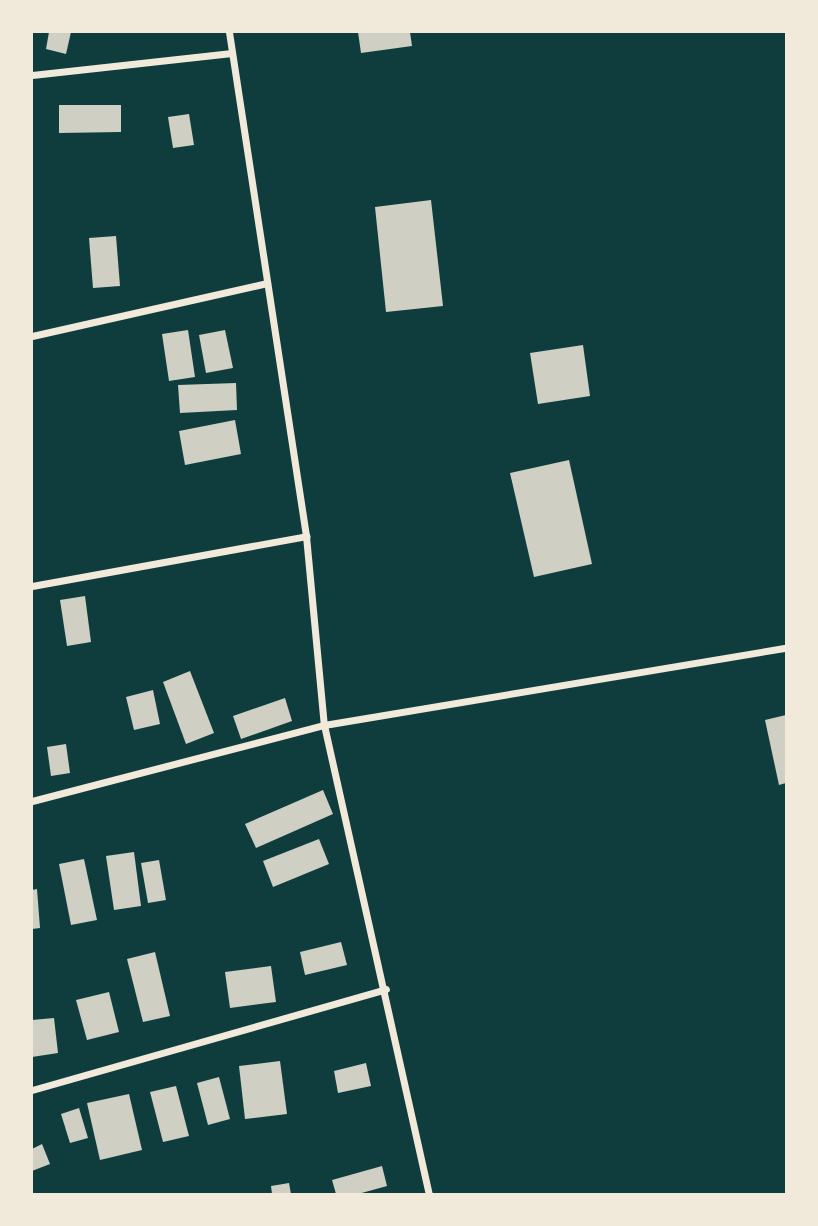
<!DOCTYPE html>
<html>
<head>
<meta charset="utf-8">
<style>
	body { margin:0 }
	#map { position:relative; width:818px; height:1226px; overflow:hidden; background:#0f3d3e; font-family:"Archivo Narrow",sans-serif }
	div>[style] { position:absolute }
	.building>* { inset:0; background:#cfcfc3 }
	.minor>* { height:7px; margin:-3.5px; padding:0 3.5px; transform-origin:3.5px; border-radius:3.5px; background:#f1e9da }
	span { translate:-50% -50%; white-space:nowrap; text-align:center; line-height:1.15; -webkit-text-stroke:6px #f1e9da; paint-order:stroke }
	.frame { position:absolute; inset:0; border:33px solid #f1e9da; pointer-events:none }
</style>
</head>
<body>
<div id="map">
	<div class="building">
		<i style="clip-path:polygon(49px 32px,71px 32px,66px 54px,46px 49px)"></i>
		<i style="clip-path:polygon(358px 32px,410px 32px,412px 46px,361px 53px)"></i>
		<i style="clip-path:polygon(59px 105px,121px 105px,121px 132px,59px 133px)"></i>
		<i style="clip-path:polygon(189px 114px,194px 145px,173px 148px,168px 117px)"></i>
		<i style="clip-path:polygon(431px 200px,443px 306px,386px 312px,375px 207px)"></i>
		<i style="clip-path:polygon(116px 236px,120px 286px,93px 288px,89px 238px)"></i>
		<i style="clip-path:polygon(188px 330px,195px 377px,169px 381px,162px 334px)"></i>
		<i style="clip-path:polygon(225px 330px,233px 368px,206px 373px,199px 335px)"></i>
		<i style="clip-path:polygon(583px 345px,590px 396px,538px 404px,530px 353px)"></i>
		<i style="clip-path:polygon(236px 383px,237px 410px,180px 413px,178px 385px)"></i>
		<i style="clip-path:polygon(235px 420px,241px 454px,185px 465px,179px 431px)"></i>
		<i style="clip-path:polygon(569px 460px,592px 564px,534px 577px,510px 473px)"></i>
		<i style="clip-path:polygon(85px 596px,91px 642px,67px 646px,60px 600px)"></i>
		<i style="clip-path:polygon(190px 671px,214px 733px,186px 744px,163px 682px)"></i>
		<i style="clip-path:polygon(153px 690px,160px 724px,134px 730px,126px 697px)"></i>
		<i style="clip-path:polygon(285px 698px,292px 721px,241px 739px,233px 716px)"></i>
		<i style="clip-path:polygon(786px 715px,786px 783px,779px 785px,765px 720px)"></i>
		<i style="clip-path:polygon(66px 744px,70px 773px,51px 776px,47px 747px)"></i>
		<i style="clip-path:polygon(323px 790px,333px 814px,256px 848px,245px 824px)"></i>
		<i style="clip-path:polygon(319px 839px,329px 864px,273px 887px,263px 861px)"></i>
		<i style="clip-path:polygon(134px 852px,141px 906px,114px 910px,106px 856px)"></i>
		<i style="clip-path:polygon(84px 859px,97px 920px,71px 925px,59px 864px)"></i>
		<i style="clip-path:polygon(159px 860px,166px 900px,148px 903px,141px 863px)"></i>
		<i style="clip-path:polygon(37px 889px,40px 928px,32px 929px,32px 890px)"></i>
		<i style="clip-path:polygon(341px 942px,347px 965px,305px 975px,300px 952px)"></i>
		<i style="clip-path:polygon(155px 952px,170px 1016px,143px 1022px,127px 959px)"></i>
		<i style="clip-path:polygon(271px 966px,276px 1002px,230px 1008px,225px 972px)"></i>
		<i style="clip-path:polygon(109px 992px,119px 1032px,87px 1040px,76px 1000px)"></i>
		<i style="clip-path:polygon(54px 1018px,58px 1053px,32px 1057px,32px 1020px)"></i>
		<i style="clip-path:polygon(280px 1061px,287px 1114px,245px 1119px,239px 1066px)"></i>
		<i style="clip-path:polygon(366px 1063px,371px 1086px,338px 1093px,334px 1071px)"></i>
		<i style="clip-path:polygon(219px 1077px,230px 1119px,208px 1125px,197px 1083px)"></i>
		<i style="clip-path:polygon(176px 1086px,189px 1136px,163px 1142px,150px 1092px)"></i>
		<i style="clip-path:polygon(129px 1094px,142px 1150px,100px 1160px,87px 1103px)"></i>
		<i style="clip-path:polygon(79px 1108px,88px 1138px,70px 1143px,61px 1114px)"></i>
		<i style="clip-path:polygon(42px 1144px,50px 1164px,32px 1171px,32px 1149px)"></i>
		<i style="clip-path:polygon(382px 1166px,387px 1186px,358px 1194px,336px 1194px,332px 1180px)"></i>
		<i style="clip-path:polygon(289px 1183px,291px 1194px,272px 1194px,271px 1186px)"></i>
	</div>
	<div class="minor">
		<i style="left:229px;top:32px;width:510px;rotate:81.31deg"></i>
		<i style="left:306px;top:536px;width:190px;rotate:84.6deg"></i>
		<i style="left:324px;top:725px;width:481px;rotate:77.4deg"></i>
		<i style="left:32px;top:75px;width:201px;rotate:-6.3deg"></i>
		<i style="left:32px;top:336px;width:241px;rotate:-12.7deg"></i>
		<i style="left:32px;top:586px;width:279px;rotate:-10.3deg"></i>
		<i style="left:32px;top:801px;width:302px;rotate:-14.6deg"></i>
		<i style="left:324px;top:725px;width:468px;rotate:-9.5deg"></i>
		<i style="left:32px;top:1090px;width:368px;rotate:-15.9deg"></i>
	</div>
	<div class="frame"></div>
</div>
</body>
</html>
